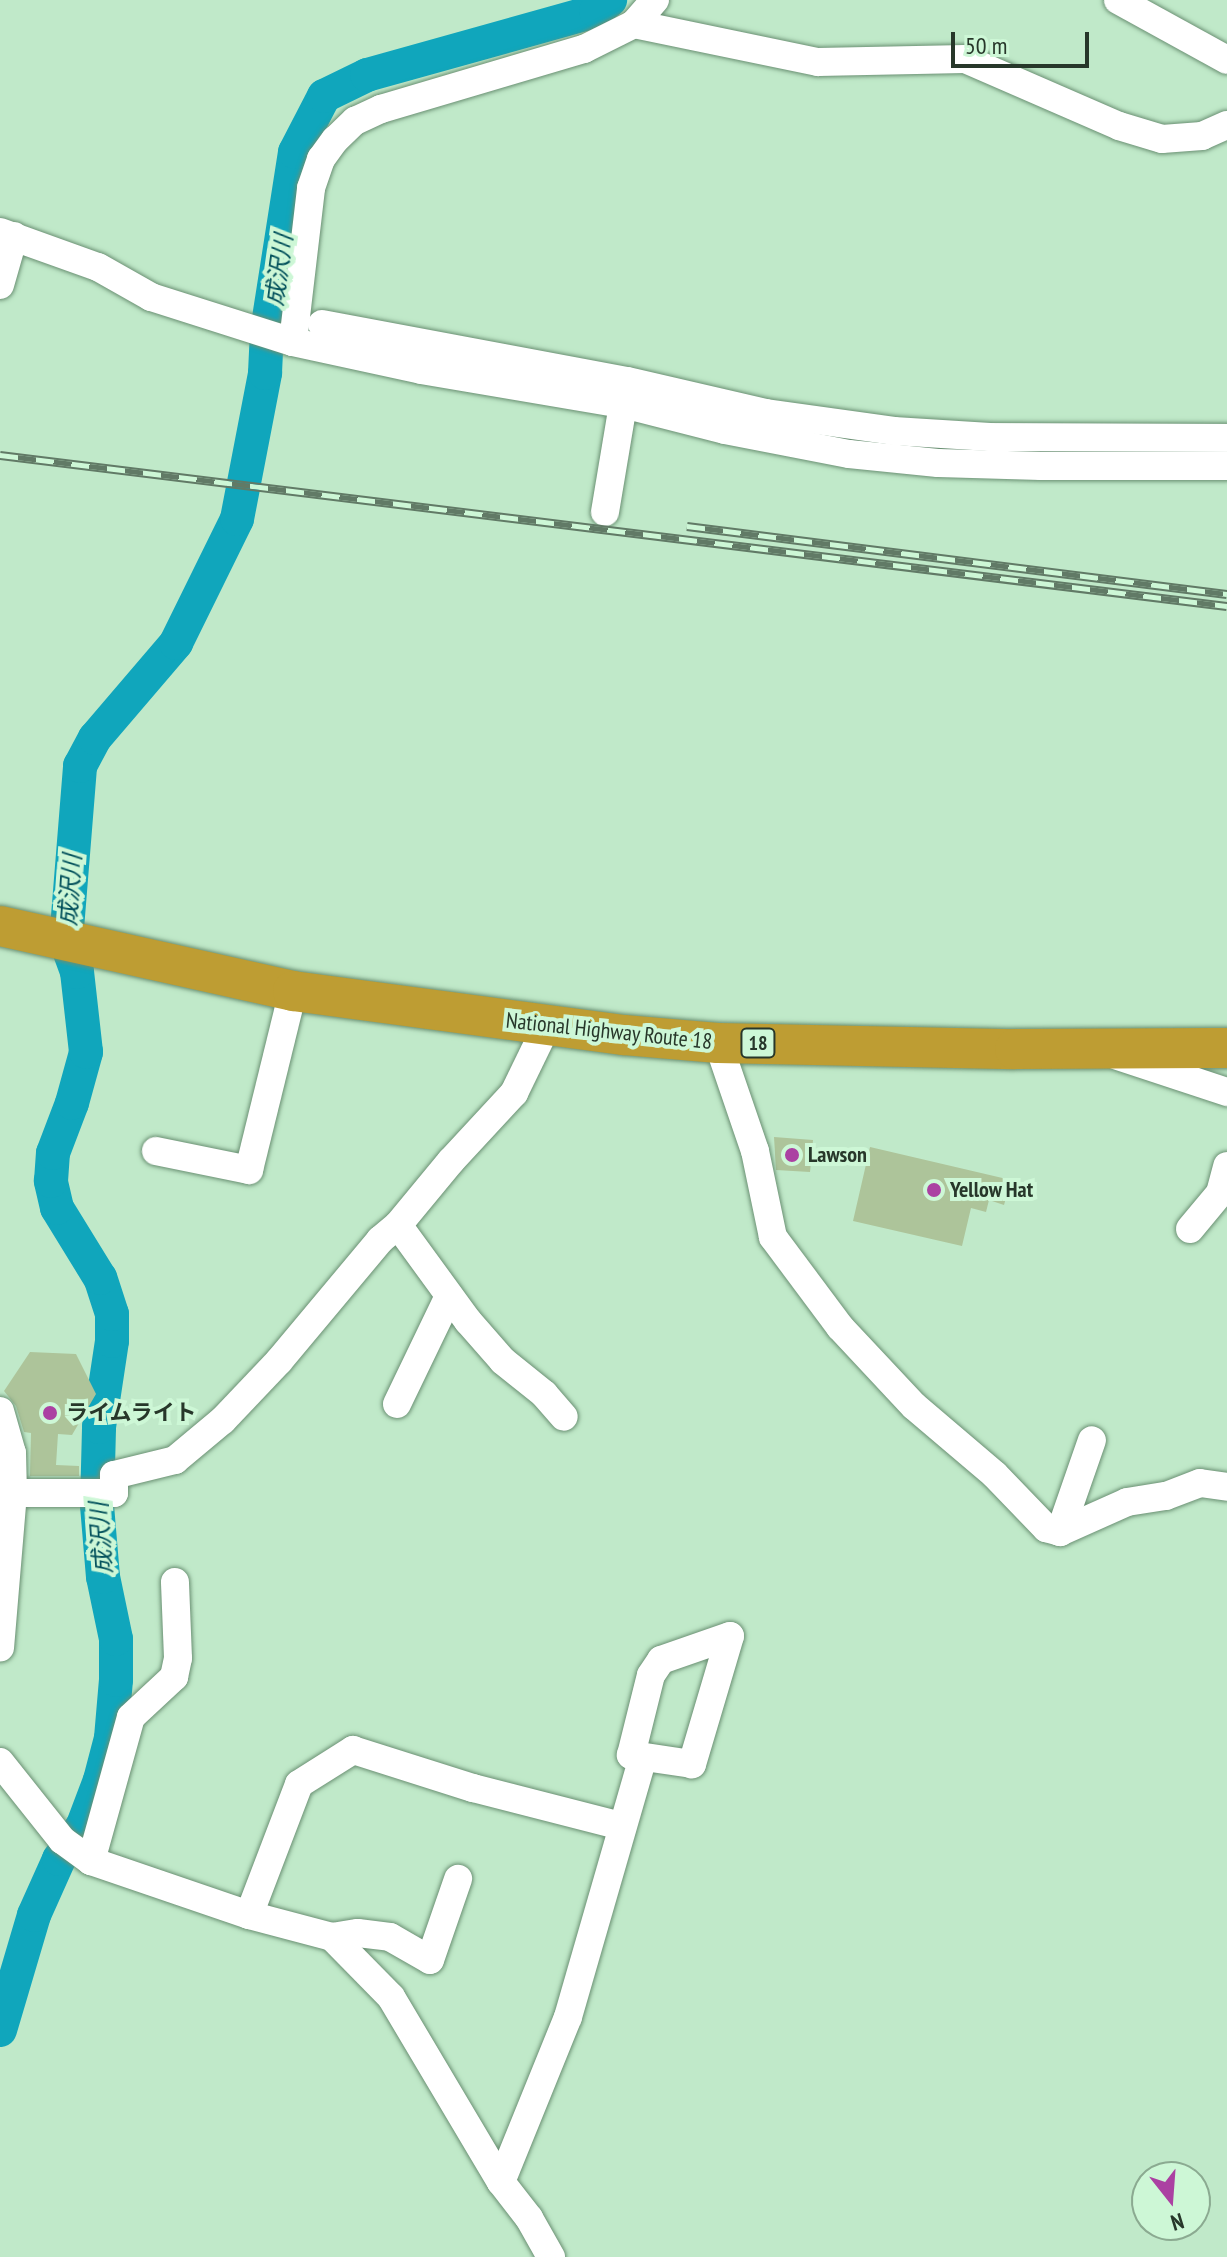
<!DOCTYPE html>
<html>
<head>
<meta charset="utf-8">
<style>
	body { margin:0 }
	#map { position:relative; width:1227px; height:2257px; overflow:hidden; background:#c0e9c9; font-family:"PT Sans Narrow","Noto Sans JP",sans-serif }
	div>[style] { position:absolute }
	.stream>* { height:6px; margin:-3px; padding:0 3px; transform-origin:3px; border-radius:3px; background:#10a6bc }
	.river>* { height:34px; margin:-17px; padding:0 17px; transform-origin:17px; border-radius:17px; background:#10a6bc }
	.building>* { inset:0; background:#adc49a }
	.roads { filter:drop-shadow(0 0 2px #6a9073) drop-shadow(0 0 2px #6a9073) }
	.minor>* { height:28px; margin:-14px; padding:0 14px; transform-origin:14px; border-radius:14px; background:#fff }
	.highway>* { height:40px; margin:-20px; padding:0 20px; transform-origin:20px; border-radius:20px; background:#be9d33 }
	.rail>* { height:9px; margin-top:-4.5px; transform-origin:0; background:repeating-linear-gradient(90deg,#cdf7d6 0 18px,#617a66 0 36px); box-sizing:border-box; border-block:2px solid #617a66 }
	.dots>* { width:22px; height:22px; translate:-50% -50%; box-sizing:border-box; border:4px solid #cdf7d6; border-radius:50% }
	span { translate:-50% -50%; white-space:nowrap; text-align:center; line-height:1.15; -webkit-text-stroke:8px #cdf7d6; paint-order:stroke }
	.shield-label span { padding:2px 6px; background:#cdf7d6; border:2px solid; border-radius:6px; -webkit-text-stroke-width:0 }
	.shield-label { font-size:20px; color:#27372a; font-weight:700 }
	.street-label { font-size:22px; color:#27372a }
	.poi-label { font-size:22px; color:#27372a; font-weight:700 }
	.left { translate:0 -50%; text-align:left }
	.water-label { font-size:24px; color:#004f5a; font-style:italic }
	.north { position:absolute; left:1131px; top:2161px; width:80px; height:80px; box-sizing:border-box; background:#cdf7d6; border:2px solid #8baa91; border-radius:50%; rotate:163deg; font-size:22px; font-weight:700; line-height:32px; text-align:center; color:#27372a }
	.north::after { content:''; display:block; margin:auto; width:28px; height:36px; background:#ab41a2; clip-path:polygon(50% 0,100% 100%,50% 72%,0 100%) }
	.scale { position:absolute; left:951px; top:32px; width:138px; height:36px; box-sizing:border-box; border:4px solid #27372a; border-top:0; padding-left:10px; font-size:24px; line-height:28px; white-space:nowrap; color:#27372a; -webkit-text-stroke:6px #cdf7d6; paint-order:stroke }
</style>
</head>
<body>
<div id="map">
	<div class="stream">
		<i style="left:575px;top:0;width:24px;rotate:28deg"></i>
	</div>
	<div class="river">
		<i style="left:0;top:2030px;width:120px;rotate:-73.5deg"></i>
		<i style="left:34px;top:1915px;width:61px;rotate:-65.9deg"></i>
		<i style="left:59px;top:1859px;width:42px;rotate:-54.8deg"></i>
		<i style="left:83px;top:1825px;width:48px;rotate:-69.3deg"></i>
		<i style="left:100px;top:1780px;width:43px;rotate:-75.3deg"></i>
		<i style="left:111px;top:1738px;width:58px;rotate:-85.1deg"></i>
		<i style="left:116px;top:1680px;width:41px;rotate:-90deg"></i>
		<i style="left:116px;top:1639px;width:63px;rotate:-101.8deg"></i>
		<i style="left:103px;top:1577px;width:72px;rotate:-94.8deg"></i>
		<i style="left:97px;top:1505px;width:78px;rotate:-88.5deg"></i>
		<i style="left:99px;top:1427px;width:87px;rotate:-81.4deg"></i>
		<i style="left:112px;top:1341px;width:27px;rotate:-90deg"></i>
		<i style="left:112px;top:1314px;width:38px;rotate:-108deg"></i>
		<i style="left:100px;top:1278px;width:82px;rotate:-121.6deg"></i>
		<i style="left:57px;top:1208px;width:28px;rotate:-103deg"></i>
		<i style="left:51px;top:1181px;width:28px;rotate:-86deg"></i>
		<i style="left:53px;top:1153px;width:53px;rotate:-69.2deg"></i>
		<i style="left:72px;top:1103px;width:53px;rotate:-74.6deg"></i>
		<i style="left:86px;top:1052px;width:81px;rotate:-96.4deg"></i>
		<i style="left:77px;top:972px;width:33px;rotate:-110deg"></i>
		<i style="left:66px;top:941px;width:176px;rotate:-85.4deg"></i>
		<i style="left:80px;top:766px;width:32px;rotate:-62deg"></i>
		<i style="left:95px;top:738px;width:125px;rotate:-49.5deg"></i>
		<i style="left:176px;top:643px;width:138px;rotate:-63.8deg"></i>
		<i style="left:237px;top:519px;width:149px;rotate:-79.1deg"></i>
		<i style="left:265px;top:373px;width:42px;rotate:-87.3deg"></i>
		<i style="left:267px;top:331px;width:181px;rotate:-81.1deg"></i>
		<i style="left:295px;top:152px;width:63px;rotate:-62.6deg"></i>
		<i style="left:324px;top:96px;width:48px;rotate:-26deg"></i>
		<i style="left:367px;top:75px;width:238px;rotate:-15.6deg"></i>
		<i style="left:596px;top:11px;width:18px;rotate:-38deg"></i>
	</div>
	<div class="building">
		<i style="clip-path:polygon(774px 1137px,813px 1140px,810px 1172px,776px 1170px)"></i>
		<i style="clip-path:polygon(870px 1147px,1011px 1180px,1004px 1205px,989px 1200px,986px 1212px,971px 1208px,962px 1246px,853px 1221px)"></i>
		<i style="clip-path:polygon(30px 1352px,76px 1354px,96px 1394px,72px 1435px,58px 1434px,56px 1465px,79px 1466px,79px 1476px,30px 1476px,31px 1433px,24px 1432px,16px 1406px,4px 1391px)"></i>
	</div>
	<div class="roads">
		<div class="minor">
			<i style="left:1118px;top:0;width:124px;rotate:28.8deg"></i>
			<i style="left:634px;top:24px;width:188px;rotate:11.7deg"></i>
			<i style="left:818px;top:62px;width:147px;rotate:-1.2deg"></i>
			<i style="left:965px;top:59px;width:168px;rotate:23.5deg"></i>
			<i style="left:1119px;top:126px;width:45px;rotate:16.8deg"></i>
			<i style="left:1162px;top:139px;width:40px;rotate:-4.3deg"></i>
			<i style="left:1202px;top:136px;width:27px;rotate:-24deg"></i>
			<i style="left:0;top:232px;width:104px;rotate:19.7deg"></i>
			<i style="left:98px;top:267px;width:61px;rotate:29.5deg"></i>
			<i style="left:151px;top:297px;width:149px;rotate:17.6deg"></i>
			<i style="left:293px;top:342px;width:131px;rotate:12.3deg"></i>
			<i style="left:421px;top:370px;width:205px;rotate:9.6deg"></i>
			<i style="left:623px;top:404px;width:105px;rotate:14.3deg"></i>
			<i style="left:725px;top:430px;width:126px;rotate:11deg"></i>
			<i style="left:849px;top:454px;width:89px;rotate:5.8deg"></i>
			<i style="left:938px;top:463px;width:103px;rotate:1.7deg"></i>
			<i style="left:1041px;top:466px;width:186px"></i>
			<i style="left:0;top:285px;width:51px;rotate:-74.1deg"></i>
			<i style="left:322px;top:324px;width:310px;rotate:10.6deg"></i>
			<i style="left:627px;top:381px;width:143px;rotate:13deg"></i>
			<i style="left:766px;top:413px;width:129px;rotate:8deg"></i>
			<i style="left:894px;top:431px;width:96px;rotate:3.6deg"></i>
			<i style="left:990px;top:437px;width:237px;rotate:0.2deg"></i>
			<i style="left:293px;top:342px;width:155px;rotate:-83.3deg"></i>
			<i style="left:311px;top:188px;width:31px;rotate:-71deg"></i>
			<i style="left:321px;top:159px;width:24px;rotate:-54deg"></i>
			<i style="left:335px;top:140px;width:28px;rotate:-44deg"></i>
			<i style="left:355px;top:121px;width:29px;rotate:-25deg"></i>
			<i style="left:381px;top:109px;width:212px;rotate:-16.5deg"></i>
			<i style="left:584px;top:49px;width:56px;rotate:-26.6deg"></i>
			<i style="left:634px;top:24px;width:32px;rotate:-49deg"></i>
			<i style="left:605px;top:512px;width:109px;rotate:-80.5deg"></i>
			<i style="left:718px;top:1043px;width:114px;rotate:71.1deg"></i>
			<i style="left:755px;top:1151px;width:88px;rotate:78.2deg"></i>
			<i style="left:773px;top:1237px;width:112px;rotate:53.3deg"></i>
			<i style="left:840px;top:1327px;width:108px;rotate:46.9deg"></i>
			<i style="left:914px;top:1406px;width:106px;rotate:40.4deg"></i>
			<i style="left:995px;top:1475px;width:74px;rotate:46.1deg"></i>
			<i style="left:1046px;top:1528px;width:15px;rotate:16deg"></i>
			<i style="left:1060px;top:1532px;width:73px;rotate:-24.1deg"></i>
			<i style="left:1127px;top:1502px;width:39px;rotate:-9deg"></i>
			<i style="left:1166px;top:1496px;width:36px;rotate:-21deg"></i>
			<i style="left:1200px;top:1483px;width:27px;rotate:8deg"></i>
			<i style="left:1118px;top:1056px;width:115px;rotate:18.3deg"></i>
			<i style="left:156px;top:1151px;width:95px;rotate:11.5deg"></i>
			<i style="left:249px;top:1170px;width:184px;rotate:-76.2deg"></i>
			<i style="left:398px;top:1225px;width:119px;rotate:53.9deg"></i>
			<i style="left:468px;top:1321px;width:53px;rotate:48.8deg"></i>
			<i style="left:503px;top:1361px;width:53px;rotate:38.8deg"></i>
			<i style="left:544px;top:1394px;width:30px;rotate:49deg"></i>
			<i style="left:1190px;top:1229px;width:47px;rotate:-50.2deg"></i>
			<i style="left:1220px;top:1193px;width:28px;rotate:-75deg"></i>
			<i style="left:397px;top:1404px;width:120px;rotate:-64.3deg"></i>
			<i style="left:0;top:1411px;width:44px;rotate:74.1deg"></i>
			<i style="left:12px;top:1453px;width:40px;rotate:88.6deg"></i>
			<i style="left:13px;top:1493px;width:155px;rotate:94.8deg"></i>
			<i style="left:13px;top:1493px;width:101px"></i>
			<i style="left:114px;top:1493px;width:18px;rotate:-90deg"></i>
			<i style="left:114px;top:1475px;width:63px;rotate:-13.8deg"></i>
			<i style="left:175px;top:1460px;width:62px;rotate:-39.8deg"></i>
			<i style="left:223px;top:1420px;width:81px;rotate:-46.5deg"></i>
			<i style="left:279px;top:1361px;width:158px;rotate:-50.1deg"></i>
			<i style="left:380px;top:1240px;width:23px;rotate:-40deg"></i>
			<i style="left:398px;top:1225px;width:83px;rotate:-50.4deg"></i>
			<i style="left:451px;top:1161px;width:93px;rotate:-47.2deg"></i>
			<i style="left:514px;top:1093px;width:76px;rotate:-64.1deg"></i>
			<i style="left:1060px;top:1532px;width:97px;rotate:-70.8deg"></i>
			<i style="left:730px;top:1636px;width:134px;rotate:106.5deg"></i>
			<i style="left:692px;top:1764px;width:62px;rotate:-171.6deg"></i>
			<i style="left:631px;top:1755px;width:82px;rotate:-76deg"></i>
			<i style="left:651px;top:1675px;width:18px;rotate:-56deg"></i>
			<i style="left:661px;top:1660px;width:73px;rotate:-19.2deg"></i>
			<i style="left:0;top:1762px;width:100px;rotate:51.5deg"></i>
			<i style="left:62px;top:1840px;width:36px;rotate:36deg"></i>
			<i style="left:91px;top:1861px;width:167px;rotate:18.9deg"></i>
			<i style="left:249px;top:1915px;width:86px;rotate:14.8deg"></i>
			<i style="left:332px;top:1937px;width:26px;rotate:-9deg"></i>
			<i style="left:358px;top:1933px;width:32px;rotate:7deg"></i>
			<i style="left:390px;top:1937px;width:46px;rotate:29.9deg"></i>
			<i style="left:430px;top:1960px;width:86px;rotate:-70.9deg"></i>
			<i style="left:91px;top:1861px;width:149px;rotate:-74.5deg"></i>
			<i style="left:131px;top:1717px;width:59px;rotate:-42.9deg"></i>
			<i style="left:174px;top:1677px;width:19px;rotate:-78deg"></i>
			<i style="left:178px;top:1658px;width:76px;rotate:-92.3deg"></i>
			<i style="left:249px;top:1915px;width:140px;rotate:-69.1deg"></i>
			<i style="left:299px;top:1784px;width:64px;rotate:-32.2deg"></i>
			<i style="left:353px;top:1750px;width:126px;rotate:17.6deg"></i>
			<i style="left:473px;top:1788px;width:153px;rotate:14.4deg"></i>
			<i style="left:332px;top:1937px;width:84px;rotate:45.5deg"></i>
			<i style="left:391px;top:1997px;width:215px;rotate:59.3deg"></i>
			<i style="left:501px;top:2182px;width:46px;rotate:52.1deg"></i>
			<i style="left:529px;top:2218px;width:45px;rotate:60.6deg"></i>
			<i style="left:501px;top:2182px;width:178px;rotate:-67.9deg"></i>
			<i style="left:568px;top:2017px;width:270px;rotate:-73.9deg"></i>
		</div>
		<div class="highway">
			<i style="left:0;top:926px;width:300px;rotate:12.5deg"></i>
			<i style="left:293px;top:991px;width:334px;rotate:7.6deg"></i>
			<i style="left:624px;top:1035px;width:94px;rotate:4.9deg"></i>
			<i style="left:718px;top:1043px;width:297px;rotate:1.2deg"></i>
			<i style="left:1015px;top:1049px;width:212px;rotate:-0.3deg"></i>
		</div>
	</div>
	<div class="rail">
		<i style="left:0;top:455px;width:1236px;rotate:7.02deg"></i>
		<i style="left:687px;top:526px;width:544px;rotate:7.18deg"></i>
	</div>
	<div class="dots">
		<i style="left:792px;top:1155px;background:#ab41a2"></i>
		<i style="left:934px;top:1190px;background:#ab41a2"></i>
		<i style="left:50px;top:1413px;background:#ab41a2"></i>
	</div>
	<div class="shield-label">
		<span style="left:758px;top:1043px">18</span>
	</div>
	<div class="street-label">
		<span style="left:609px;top:1031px;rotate:6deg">National Highway Route 18</span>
	</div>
	<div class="poi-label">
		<span class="left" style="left:808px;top:1155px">Lawson</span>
		<span class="left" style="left:950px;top:1190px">Yellow Hat</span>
		<span class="left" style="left:66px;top:1413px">ライムライト</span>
	</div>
	<div class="water-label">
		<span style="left:279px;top:270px;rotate:-82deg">成沢川</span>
		<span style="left:70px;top:890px;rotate:-86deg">成沢川</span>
		<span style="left:101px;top:1538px;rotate:-94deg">成沢川</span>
	</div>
	<div class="north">N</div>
	<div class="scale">50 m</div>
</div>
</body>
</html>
